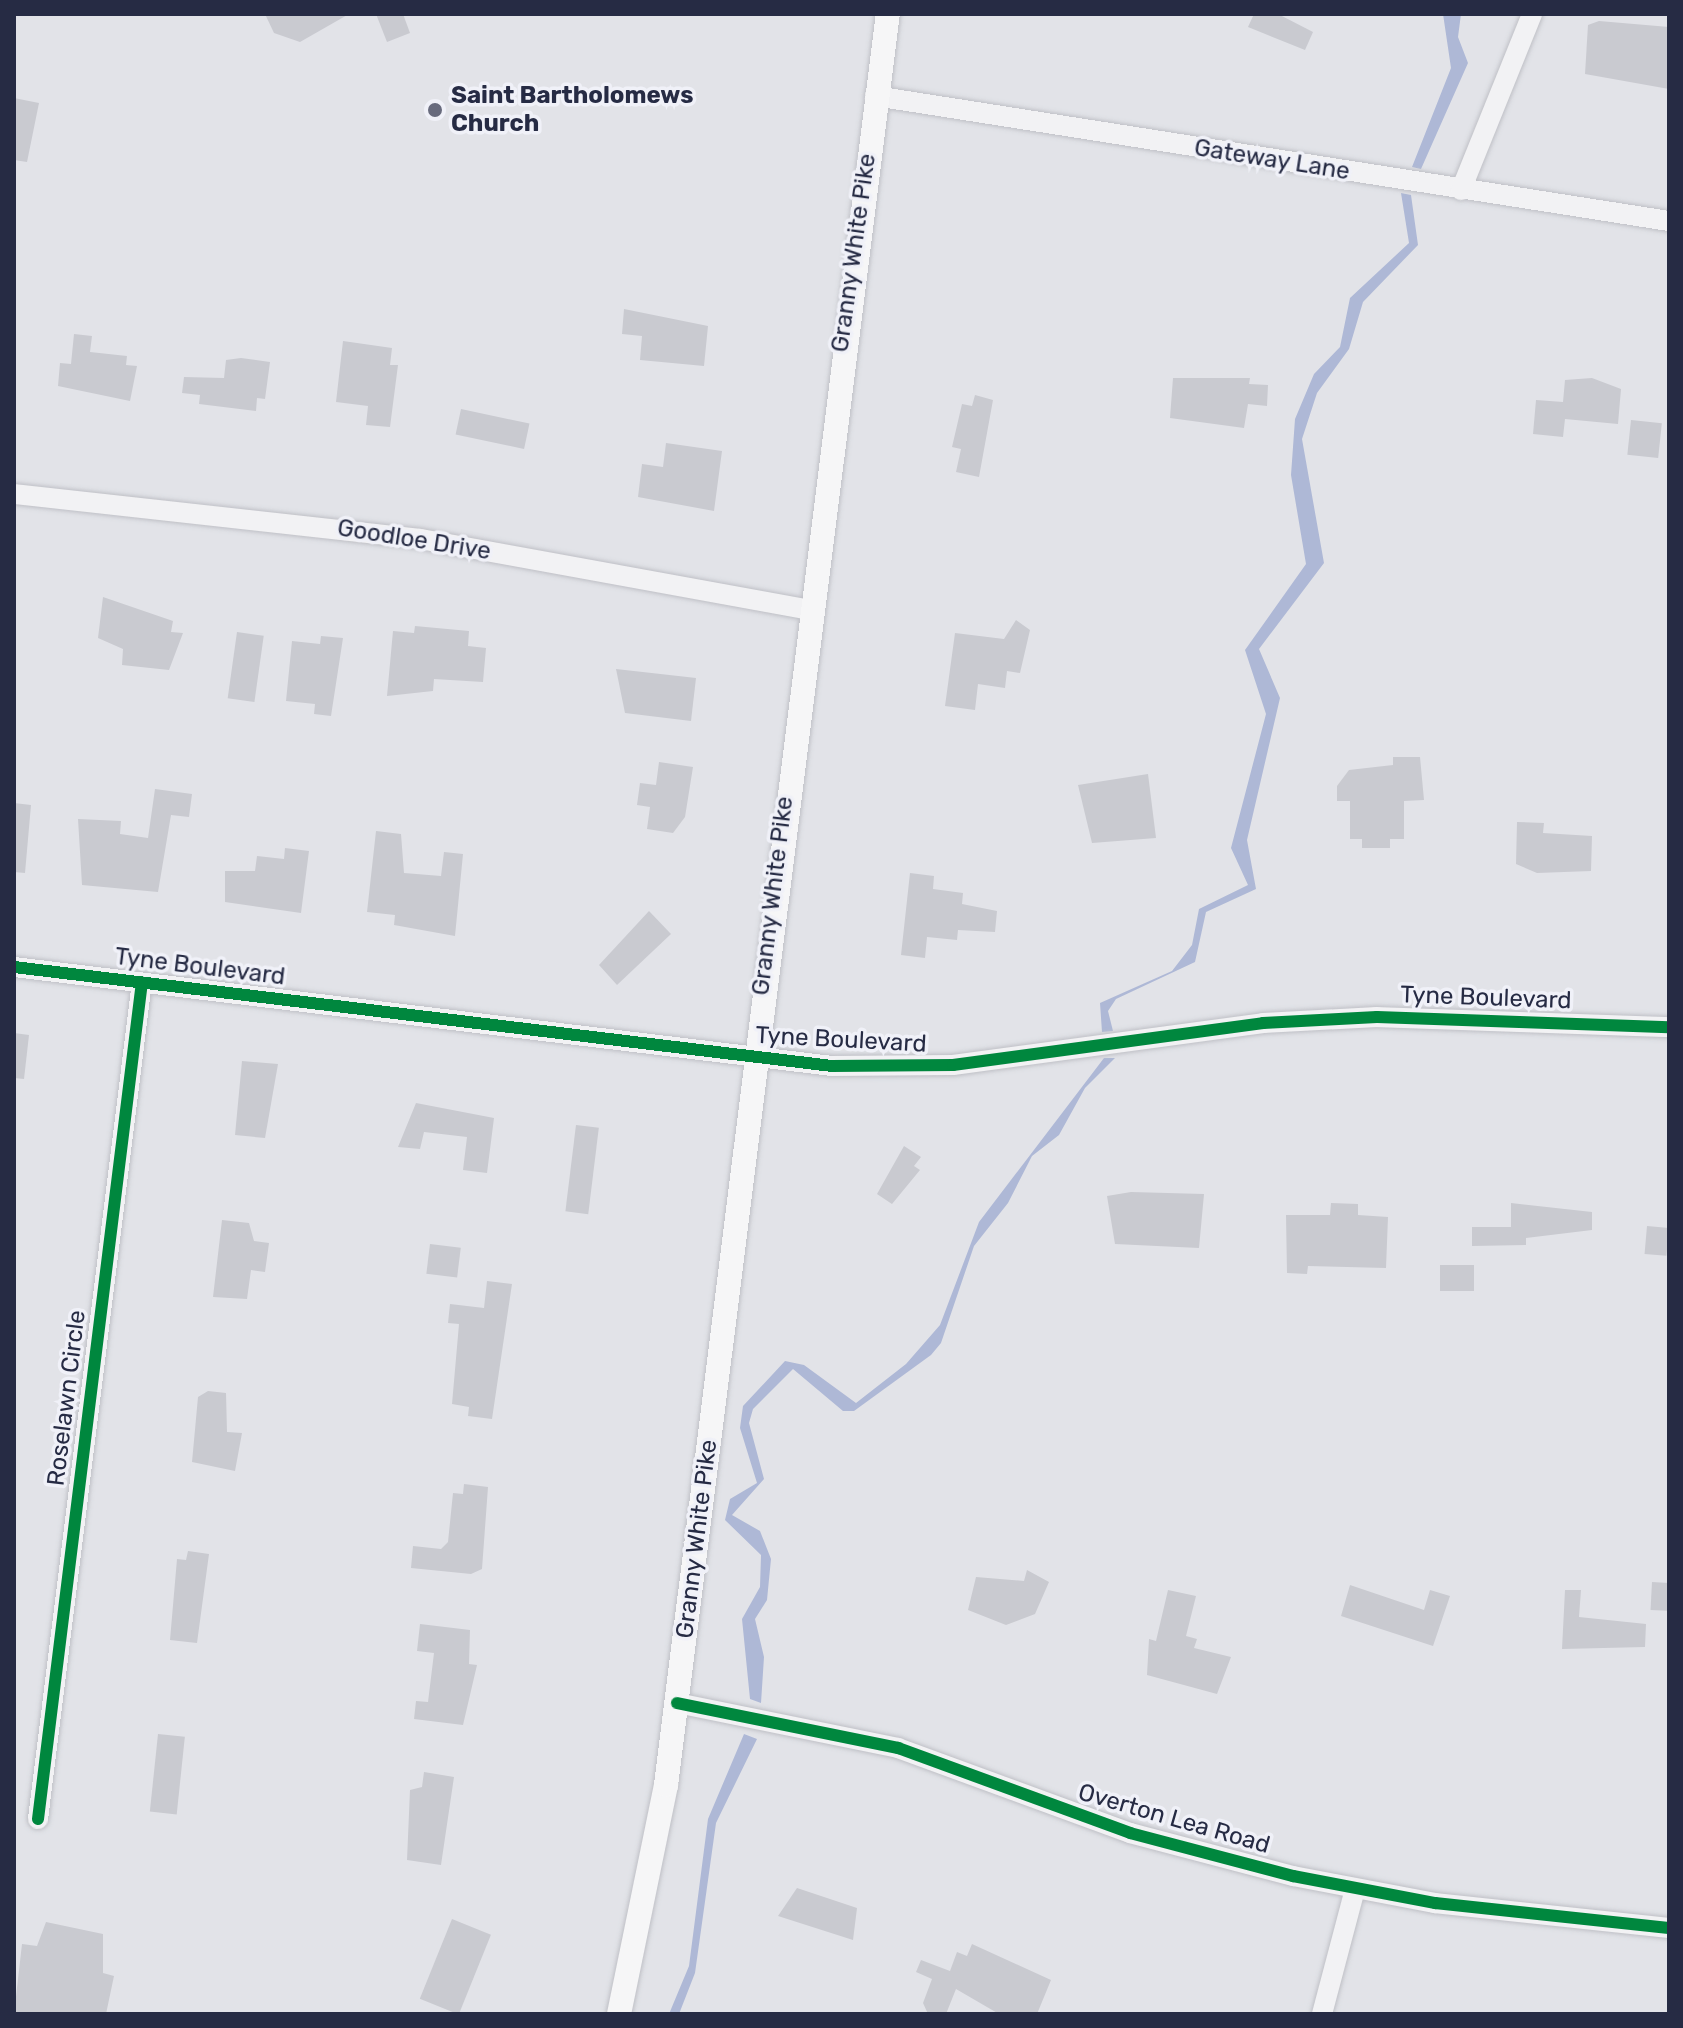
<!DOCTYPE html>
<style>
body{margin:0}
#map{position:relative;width:1683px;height:2028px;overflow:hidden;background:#e2e3e8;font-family:Rubik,sans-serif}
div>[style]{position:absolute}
.water>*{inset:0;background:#aeb8d6}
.building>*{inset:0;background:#c9cad0;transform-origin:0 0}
.roads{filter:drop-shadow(0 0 2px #bfc0c6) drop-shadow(0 0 2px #bfc0c6)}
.minor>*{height:20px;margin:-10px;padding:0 10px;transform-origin:10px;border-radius:10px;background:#f2f2f4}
.major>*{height:24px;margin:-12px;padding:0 12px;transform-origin:12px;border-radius:12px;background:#f6f6f7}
.cycleway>*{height:12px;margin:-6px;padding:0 6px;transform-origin:6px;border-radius:6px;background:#00873e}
.dots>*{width:22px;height:22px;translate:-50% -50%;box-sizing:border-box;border:4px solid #f0f1f8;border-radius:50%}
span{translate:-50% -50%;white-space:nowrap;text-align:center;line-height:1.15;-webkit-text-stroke:7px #f0f1f8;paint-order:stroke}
.poi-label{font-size:24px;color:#262b44;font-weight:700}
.left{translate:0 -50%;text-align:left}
.street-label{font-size:24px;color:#262b44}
.frame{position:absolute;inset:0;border:16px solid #262b44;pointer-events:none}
</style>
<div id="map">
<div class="water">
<div style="clip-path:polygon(1443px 14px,1461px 14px,1458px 37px,1468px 63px,1421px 169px,1412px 167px,1451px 68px)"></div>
<div style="clip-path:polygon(1401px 193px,1411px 195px,1418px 245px,1363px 302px,1349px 349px,1317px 393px,1302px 439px,1324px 563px,1259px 649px,1280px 698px,1247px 840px,1256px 889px,1206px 912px,1195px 962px,1116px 999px,1108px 1011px,1113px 1031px,1102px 1032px,1100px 1003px,1172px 971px,1192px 945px,1199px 909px,1248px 885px,1231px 848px,1266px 714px,1245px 650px,1306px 564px,1291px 475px,1295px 419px,1314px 374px,1340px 347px,1350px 298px,1409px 243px)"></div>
<div style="clip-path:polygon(1104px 1058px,1115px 1058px,1085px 1088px,1059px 1135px,1032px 1156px,1008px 1203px,974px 1246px,941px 1343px,931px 1355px,854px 1411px,843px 1411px,793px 1369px,753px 1409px,749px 1423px,764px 1479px,732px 1515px,760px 1531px,771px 1559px,767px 1600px,755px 1619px,764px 1657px,761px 1703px,750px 1699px,742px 1619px,760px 1587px,761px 1555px,725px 1520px,730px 1499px,757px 1483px,740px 1428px,743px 1406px,785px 1361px,804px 1365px,856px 1403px,906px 1364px,940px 1325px,979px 1222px)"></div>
<div style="clip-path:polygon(744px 1734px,757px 1739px,716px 1823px,695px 1973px,679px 2014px,669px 2014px,689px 1966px,708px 1819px)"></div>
</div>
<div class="building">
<div style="clip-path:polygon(265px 14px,349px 14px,300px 42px,274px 33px)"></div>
<div style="clip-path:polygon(376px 14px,403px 14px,410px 33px,387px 42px)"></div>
<div style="clip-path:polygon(1254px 14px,1278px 14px,1313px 32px,1305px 50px,1248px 27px)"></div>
<div style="clip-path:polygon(1599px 21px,1669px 27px,1669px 89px,1585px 74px,1588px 25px)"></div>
<div style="clip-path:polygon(14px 98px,39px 103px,27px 162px,14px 160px)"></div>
<div style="clip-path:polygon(624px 309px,708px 326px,704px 366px,640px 360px,642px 336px,622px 334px)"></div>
<div style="clip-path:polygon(74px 334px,92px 336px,90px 352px,127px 356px,126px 365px,137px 366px,130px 401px,58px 386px,60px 363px,71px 364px)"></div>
<div style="clip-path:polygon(343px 341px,392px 348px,390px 365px,398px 365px,390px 427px,366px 425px,368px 406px,336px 402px)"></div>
<div style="clip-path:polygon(241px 358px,270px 362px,265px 399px,257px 398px,256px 411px,199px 404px,200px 395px,182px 393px,184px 377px,224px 378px,226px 360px)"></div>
<div style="clip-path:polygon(1173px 378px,1250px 378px,1249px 384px,1268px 385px,1267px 406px,1248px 404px,1244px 428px,1170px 418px)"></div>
<div style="clip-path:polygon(1592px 378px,1621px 389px,1618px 424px,1565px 419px,1563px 437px,1533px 434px,1536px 400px,1563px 402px,1565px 380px)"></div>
<div style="clip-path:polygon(975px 395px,993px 400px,979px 477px,956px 472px,961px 449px,952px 447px,962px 404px,972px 406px)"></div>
<div style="left:461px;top:409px;width:70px;height:26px;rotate:12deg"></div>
<div style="left:1631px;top:420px;width:31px;height:35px;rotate:6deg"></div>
<div style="clip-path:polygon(666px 443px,722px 451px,714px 511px,638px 497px,642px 464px,663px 467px)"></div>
<div style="clip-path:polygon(103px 597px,173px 621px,171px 632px,183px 633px,169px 670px,122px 665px,123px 649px,98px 638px)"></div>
<div style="clip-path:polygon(1016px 620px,1030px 630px,1020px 673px,1007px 671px,1005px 688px,978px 684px,975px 710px,945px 706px,955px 633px,1004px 639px)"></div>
<div style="clip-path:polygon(415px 626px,469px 631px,468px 646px,486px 648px,483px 682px,434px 679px,433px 691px,387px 696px,393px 631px,414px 633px)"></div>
<div style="left:237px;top:632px;width:27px;height:67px;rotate:8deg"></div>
<div style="clip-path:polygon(321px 636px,343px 638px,331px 716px,314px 714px,315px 704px,286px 701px,292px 641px,320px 644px)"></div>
<div style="clip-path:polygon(616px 669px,696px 678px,691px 721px,625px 713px)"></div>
<div style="clip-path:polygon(1393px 757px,1420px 757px,1424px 800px,1404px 801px,1404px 839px,1390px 839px,1390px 848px,1362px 848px,1362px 839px,1350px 839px,1350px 801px,1337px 801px,1337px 786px,1349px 770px,1393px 765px)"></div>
<div style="clip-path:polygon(659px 762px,693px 767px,685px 817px,673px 833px,647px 829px,650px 807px,637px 805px,640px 783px,656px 785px)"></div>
<div style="clip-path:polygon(1148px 774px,1156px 838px,1092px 843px,1078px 785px)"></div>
<div style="clip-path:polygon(155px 789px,192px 794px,189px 817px,171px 815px,158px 892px,82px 885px,78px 819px,121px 821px,120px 834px,148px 838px)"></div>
<div style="clip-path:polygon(14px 803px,31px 805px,25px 873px,14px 872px)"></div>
<div style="clip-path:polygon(1517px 822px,1544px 823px,1543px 833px,1592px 836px,1591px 871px,1537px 873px,1516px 864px)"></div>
<div style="clip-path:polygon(376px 831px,401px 834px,404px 873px,441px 876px,444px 852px,463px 854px,455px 936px,394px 925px,395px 915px,367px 912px)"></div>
<div style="clip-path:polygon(285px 848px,309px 851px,301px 913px,225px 902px,225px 871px,255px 871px,257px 856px,284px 859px)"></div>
<div style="clip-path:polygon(910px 873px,934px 876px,933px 889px,963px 893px,962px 904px,997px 911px,995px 932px,958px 930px,957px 940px,927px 937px,925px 958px,901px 955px)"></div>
<div style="clip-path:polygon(649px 911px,671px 934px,617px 985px,599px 965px)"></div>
<div style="clip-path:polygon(14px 1033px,29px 1035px,24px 1079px,14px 1078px)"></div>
<div style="clip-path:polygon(242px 1061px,278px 1064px,265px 1138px,235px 1135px)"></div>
<div style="clip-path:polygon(416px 1103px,494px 1118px,487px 1173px,463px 1170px,467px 1137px,424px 1132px,420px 1149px,398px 1147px)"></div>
<div style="left:576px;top:1125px;width:23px;height:87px;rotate:7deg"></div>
<div style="clip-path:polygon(904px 1146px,921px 1157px,914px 1166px,920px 1170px,892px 1204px,877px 1194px)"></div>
<div style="clip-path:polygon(1131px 1192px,1204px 1194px,1199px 1248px,1115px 1244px,1107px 1196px)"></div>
<div style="clip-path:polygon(1331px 1203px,1358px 1204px,1358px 1215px,1388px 1217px,1386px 1268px,1308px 1266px,1307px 1274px,1287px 1273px,1286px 1215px,1330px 1215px)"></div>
<div style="clip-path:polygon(1511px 1203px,1592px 1212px,1592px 1230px,1526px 1238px,1526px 1245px,1472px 1246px,1472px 1227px,1511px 1227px)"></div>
<div style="clip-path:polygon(222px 1220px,249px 1223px,254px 1241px,269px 1243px,265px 1272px,251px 1270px,247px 1299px,213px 1297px)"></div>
<div style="left:1647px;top:1226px;width:22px;height:28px;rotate:5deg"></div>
<div style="left:430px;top:1244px;width:31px;height:30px;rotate:7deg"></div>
<div style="left:1440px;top:1265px;width:34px;height:26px"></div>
<div style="clip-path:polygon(487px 1281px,512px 1284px,492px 1419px,468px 1416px,469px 1407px,452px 1404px,459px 1324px,448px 1323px,450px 1304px,484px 1308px)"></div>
<div style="clip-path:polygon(208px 1391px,226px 1393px,227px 1432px,242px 1433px,235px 1471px,192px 1462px,198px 1397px)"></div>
<div style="clip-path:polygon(464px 1484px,488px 1487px,482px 1569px,471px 1574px,411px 1568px,413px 1546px,441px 1549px,448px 1542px,453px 1493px,463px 1494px)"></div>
<div style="clip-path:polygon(188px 1551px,209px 1554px,197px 1643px,170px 1640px,177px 1559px,186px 1560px)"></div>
<div style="clip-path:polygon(1027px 1570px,1049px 1582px,1035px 1614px,1006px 1625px,968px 1610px,976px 1577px,1024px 1581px)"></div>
<div style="left:1652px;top:1582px;width:17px;height:28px;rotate:3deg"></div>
<div style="clip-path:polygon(1350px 1585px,1424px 1610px,1430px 1590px,1450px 1596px,1433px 1646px,1341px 1616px)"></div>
<div style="clip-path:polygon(1168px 1590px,1196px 1596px,1186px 1636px,1197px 1639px,1194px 1648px,1231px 1657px,1217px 1694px,1147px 1675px,1149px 1639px,1156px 1641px)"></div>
<div style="clip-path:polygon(1565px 1590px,1581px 1590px,1579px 1617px,1646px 1624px,1645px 1647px,1562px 1649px)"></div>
<div style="clip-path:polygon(420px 1624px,470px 1630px,469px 1664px,477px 1665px,463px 1725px,414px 1719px,416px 1701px,428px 1702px,434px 1653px,417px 1651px)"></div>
<div style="left:158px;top:1734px;width:27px;height:78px;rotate:6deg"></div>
<div style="clip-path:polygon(424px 1772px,454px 1777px,441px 1865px,407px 1860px,410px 1790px,422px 1787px)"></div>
<div style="clip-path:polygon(797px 1888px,857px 1908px,853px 1940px,778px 1916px)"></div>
<div style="left:452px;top:1919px;width:42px;height:86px;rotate:22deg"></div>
<div style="clip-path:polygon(46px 1922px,103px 1934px,103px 1973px,114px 1976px,106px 2014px,14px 2014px,22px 1944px,37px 1946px)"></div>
<div style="clip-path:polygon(972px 1944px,1051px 1980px,1037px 2014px,999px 2014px,956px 1989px,946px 2014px,928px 2014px,923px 2003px,932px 1979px,916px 1972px,921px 1960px,950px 1971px,957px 1952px,967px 1956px)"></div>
</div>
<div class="roads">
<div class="minor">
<div style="left:875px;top:96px;width:804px;rotate:8.95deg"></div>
<div style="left:1461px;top:190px;width:190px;rotate:-68deg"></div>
<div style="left:14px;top:494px;width:408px;rotate:6.3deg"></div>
<div style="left:420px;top:539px;width:396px;rotate:10.3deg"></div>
<div style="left:14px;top:967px;width:824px;rotate:6.9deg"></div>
<div style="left:832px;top:1066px;width:121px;rotate:-0.5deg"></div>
<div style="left:953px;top:1065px;width:313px;rotate:-7.7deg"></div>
<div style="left:1263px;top:1023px;width:114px;rotate:-3deg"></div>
<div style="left:1377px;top:1017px;width:292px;rotate:2deg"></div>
<div style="left:677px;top:1703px;width:226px;rotate:11.5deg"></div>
<div style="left:898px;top:1748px;width:247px;rotate:20.1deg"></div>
<div style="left:1130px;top:1833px;width:169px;rotate:14.8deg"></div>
<div style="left:1293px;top:1876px;width:145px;rotate:10.8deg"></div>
<div style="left:1435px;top:1903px;width:235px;rotate:6.1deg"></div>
<div style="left:38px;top:1819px;width:843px;rotate:-82.92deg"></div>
<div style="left:1322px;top:2014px;width:129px;rotate:-75.2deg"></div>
</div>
<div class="major">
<div style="left:619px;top:2014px;width:234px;rotate:-78.4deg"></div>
<div style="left:666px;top:1785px;width:1785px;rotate:-82.86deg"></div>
</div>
</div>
<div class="cycleway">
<div style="left:14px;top:967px;width:824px;rotate:6.9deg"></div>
<div style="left:832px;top:1066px;width:121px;rotate:-0.5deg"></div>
<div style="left:953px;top:1065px;width:313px;rotate:-7.7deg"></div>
<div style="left:1263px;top:1023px;width:114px;rotate:-3deg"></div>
<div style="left:1377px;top:1017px;width:292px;rotate:2deg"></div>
<div style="left:677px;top:1703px;width:226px;rotate:11.5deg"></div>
<div style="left:898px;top:1748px;width:247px;rotate:20.1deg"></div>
<div style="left:1130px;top:1833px;width:169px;rotate:14.8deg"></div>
<div style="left:1293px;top:1876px;width:145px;rotate:10.8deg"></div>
<div style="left:1435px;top:1903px;width:235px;rotate:6.1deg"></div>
<div style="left:38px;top:1819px;width:843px;rotate:-82.92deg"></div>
</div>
<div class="dots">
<div style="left:435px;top:110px;background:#686b7d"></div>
</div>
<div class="poi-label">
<span class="left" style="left:451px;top:110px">Saint Bartholomews<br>Church</span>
</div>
<div class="street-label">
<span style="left:1272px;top:160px;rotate:9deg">Gateway Lane</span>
<span style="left:854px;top:253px;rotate:-82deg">Granny White Pike</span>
<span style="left:414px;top:540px;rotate:9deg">Goodloe Drive</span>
<span style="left:773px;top:896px;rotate:-83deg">Granny White Pike</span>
<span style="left:200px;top:967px;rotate:7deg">Tyne Boulevard</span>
<span style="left:1486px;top:998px;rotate:2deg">Tyne Boulevard</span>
<span style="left:841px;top:1040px;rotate:3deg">Tyne Boulevard</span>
<span style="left:67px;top:1398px;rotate:-83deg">Roselawn Circle</span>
<span style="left:697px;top:1539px;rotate:-83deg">Granny White Pike</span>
<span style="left:1174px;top:1819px;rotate:16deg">Overton Lea Road</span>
</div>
<div class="frame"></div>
</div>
